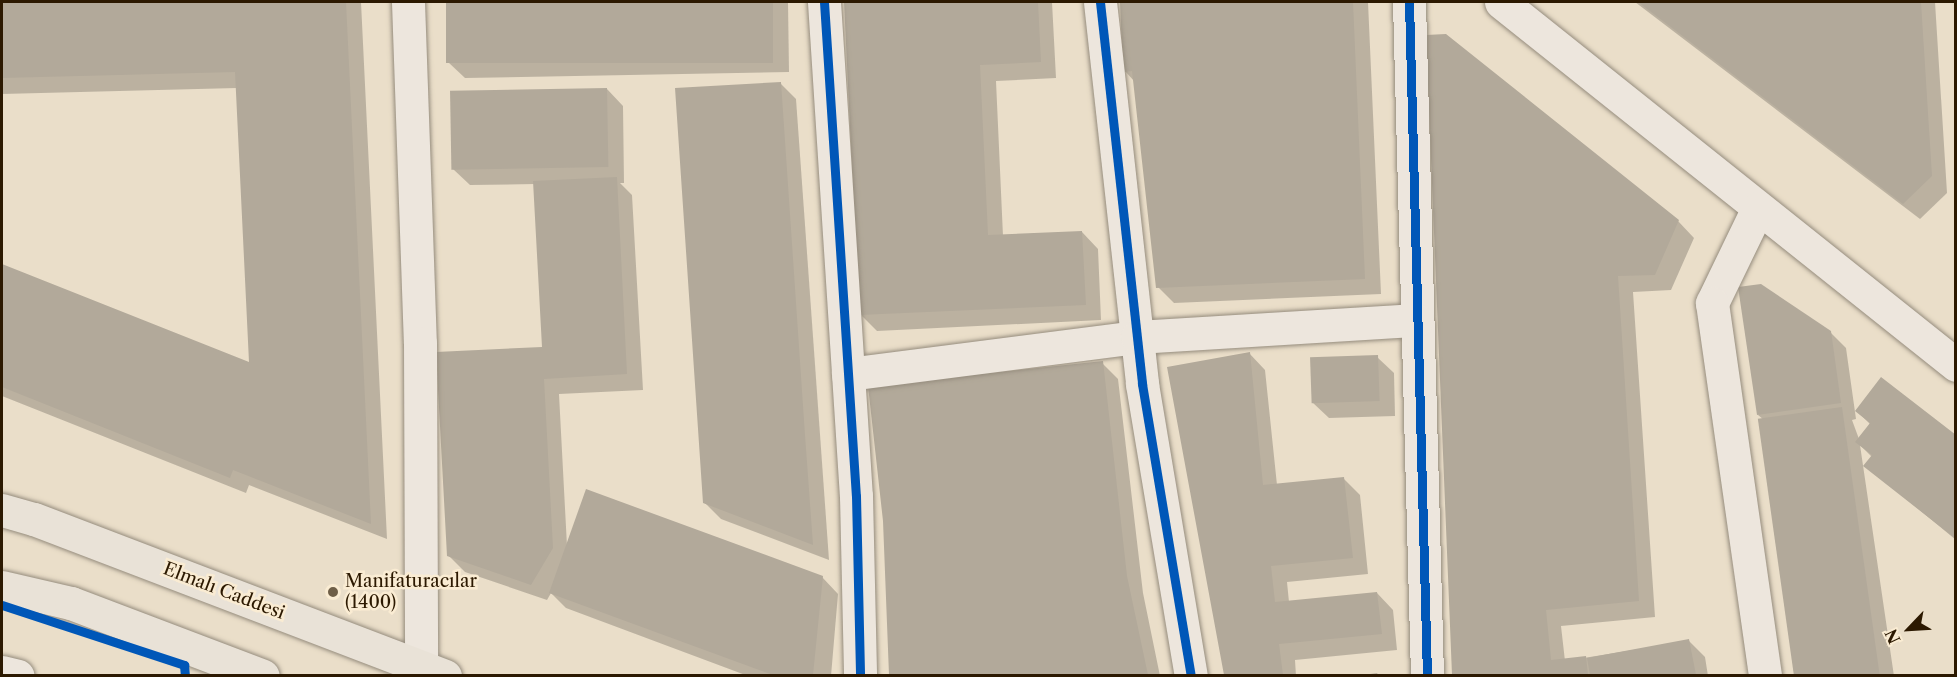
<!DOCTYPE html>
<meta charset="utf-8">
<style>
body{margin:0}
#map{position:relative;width:1957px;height:677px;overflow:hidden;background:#eadec9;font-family:"Libre Caslon Text",serif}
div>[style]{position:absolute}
.shadow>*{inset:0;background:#0003}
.building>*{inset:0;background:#b2a99a;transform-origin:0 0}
.roads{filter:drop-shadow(0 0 2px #958c7d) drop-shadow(0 0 2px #958c7d)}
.minor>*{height:33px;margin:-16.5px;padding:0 16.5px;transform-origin:16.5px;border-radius:16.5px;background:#ede6dd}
.major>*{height:33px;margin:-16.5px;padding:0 16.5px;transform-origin:16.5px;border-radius:16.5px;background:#e9e2d7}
.cycleway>*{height:9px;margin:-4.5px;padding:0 4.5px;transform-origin:4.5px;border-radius:4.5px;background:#0057b8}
.dots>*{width:16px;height:16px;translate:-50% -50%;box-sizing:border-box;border:3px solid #faecd3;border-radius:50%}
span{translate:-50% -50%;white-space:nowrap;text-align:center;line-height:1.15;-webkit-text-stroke:5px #faecd3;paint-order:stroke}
.poi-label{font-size:18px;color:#2c1901}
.left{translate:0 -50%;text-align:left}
.street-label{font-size:18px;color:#2c1901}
.frame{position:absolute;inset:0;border:3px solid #2c1901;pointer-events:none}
.north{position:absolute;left:1879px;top:599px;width:60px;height:60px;-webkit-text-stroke:4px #faecd3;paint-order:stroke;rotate:245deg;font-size:16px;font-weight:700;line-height:24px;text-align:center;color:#2c1901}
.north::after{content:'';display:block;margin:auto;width:21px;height:27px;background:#2c1901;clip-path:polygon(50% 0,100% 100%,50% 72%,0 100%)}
</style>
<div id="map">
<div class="shadow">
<div style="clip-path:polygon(2px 2px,361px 2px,387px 539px,249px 485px,246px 493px,2px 396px,2px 266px,251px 365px,237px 88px,2px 94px)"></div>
<div style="clip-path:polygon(447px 2px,788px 2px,789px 72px,465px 78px,448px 62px)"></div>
<div style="clip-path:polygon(845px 2px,1052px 2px,1056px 78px,996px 81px,1003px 236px,1082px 232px,1098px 249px,1101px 320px,877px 331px,861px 315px)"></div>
<div style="clip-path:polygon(1122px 2px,1368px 2px,1381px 294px,1174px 303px,1158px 287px,1134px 81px,1125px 71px)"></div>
<div style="clip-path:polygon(1635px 2px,1935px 2px,1947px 193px,1920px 219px)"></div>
<div style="clip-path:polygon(780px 83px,796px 99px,829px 560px,721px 519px,705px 503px)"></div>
<div style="clip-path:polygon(607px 89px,623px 106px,624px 183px,620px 183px,632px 195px,643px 390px,559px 394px,567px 546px,822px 577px,838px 594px,831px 676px,748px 676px,566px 608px,551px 593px,547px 600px,465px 572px,449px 556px,543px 348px,535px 184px,470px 185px,453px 169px)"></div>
<div style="clip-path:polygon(1678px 221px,1694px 238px,1671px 290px,1633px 292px,1655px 617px,1561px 626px,1565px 661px,1689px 641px,1705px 657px,1708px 676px,1454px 676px,1442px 337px)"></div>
<div style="clip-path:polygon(1830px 332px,1846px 348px,1856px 419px,1852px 420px,1859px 439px,1871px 425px,1857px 411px,1956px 437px,1956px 540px,1865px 465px,1872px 457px,1860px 445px,1894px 676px,1797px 676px,1759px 421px,1764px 420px,1758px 415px)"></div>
<div style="clip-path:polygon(1249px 353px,1265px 370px,1277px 485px,1344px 479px,1360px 495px,1368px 574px,1287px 582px,1289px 602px,1377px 593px,1393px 610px,1397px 650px,1295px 660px,1296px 676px,1225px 676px,1169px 368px)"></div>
<div style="clip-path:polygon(1377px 357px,1394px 373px,1395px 416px,1329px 418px,1312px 402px)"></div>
<div style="clip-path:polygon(1102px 363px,1118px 379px,1143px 593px,1160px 676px,892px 676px,885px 521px)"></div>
<div style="clip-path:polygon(1377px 673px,1379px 676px,1357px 676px)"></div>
</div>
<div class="building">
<div style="clip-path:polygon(2px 2px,346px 2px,371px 524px,233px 470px,230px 478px,2px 387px,2px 264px,249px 362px,235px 72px,2px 78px)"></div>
<div style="left:446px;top:2px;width:327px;height:61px"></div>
<div style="clip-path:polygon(844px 2px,1038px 2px,1041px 62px,980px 65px,988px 235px,1082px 231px,1086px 305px,859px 315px)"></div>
<div style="clip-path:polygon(1120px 2px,1353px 2px,1365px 279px,1156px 288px,1132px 71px,1123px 72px)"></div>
<div style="clip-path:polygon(1638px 2px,1921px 2px,1932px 176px,1903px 204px)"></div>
<div style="clip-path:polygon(1446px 34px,1679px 220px,1655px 275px,1618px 276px,1639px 601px,1546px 610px,1551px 660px,1586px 656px,1588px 675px,1452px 675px,1426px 35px)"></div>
<div style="clip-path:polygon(781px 82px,805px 435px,813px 545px,703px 503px,675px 88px)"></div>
<div style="left:607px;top:88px;width:79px;height:157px;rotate:89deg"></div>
<div style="clip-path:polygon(617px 177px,627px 374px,544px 379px,553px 548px,531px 585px,447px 556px,436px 352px,542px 347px,533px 181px)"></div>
<div style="clip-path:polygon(1761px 284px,1831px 331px,1841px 403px,1757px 415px,1738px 287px)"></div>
<div style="clip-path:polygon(1250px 352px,1263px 485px,1344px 477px,1353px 558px,1271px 566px,1275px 602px,1377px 592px,1382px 634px,1279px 644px,1283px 675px,1224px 675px,1167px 367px)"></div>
<div style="left:1378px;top:355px;width:46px;height:68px;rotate:88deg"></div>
<div style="clip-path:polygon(1103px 361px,1127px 576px,1148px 675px,889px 675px,883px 521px,868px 386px)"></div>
<div style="clip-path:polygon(1881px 377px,1956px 435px,1956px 539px,1863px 466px,1872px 455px,1855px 442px,1870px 423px,1855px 411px)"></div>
<div style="left:1842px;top:407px;width:271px;height:85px;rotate:82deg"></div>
<div style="clip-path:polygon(586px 489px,823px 576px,813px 675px,773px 675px,549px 593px)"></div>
<div style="clip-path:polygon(1689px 639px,1696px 675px,1590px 675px,1587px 658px)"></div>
</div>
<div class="roads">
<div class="minor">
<div style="left:408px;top:2px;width:341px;rotate:88deg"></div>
<div style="left:420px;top:343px;width:324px;rotate:89.8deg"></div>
<div style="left:824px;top:2px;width:495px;rotate:86.3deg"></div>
<div style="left:856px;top:496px;width:180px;rotate:88.7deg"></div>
<div style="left:1100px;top:2px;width:384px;rotate:83.7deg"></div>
<div style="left:1142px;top:384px;width:296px;rotate:80.5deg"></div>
<div style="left:1409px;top:2px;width:674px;rotate:88.47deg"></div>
<div style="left:1501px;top:2px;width:582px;rotate:38.58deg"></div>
<div style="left:1758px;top:208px;width:106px;rotate:115.8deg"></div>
<div style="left:1712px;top:303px;width:377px;rotate:81.9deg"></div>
<div style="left:848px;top:374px;width:291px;rotate:-7.3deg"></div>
<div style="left:1137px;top:337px;width:280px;rotate:-3.5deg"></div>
<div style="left:2px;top:672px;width:16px;rotate:14deg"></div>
</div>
<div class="major">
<div style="left:2px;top:510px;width:33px;rotate:16deg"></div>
<div style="left:34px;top:519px;width:440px;rotate:20.9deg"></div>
<div style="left:2px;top:587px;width:71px;rotate:13.1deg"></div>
<div style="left:71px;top:603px;width:205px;rotate:20.8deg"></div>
</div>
</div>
<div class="cycleway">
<div style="left:824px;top:2px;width:495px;rotate:86.3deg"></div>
<div style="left:856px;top:496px;width:180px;rotate:88.7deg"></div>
<div style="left:1100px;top:2px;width:384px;rotate:83.7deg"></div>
<div style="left:1142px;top:384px;width:296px;rotate:80.5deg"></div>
<div style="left:1409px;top:2px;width:674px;rotate:88.47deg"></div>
<div style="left:2px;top:605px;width:192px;rotate:18.2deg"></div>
<div style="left:184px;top:665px;width:11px;rotate:85deg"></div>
</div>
<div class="dots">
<div style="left:333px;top:592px;background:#6e5e47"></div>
</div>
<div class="poi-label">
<span class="left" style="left:345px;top:592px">Manifaturacılar<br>(1400)</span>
</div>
<div class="street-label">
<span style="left:224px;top:591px;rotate:21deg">Elmalı Caddesi</span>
</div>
<div class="frame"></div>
<div class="north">N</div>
</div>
